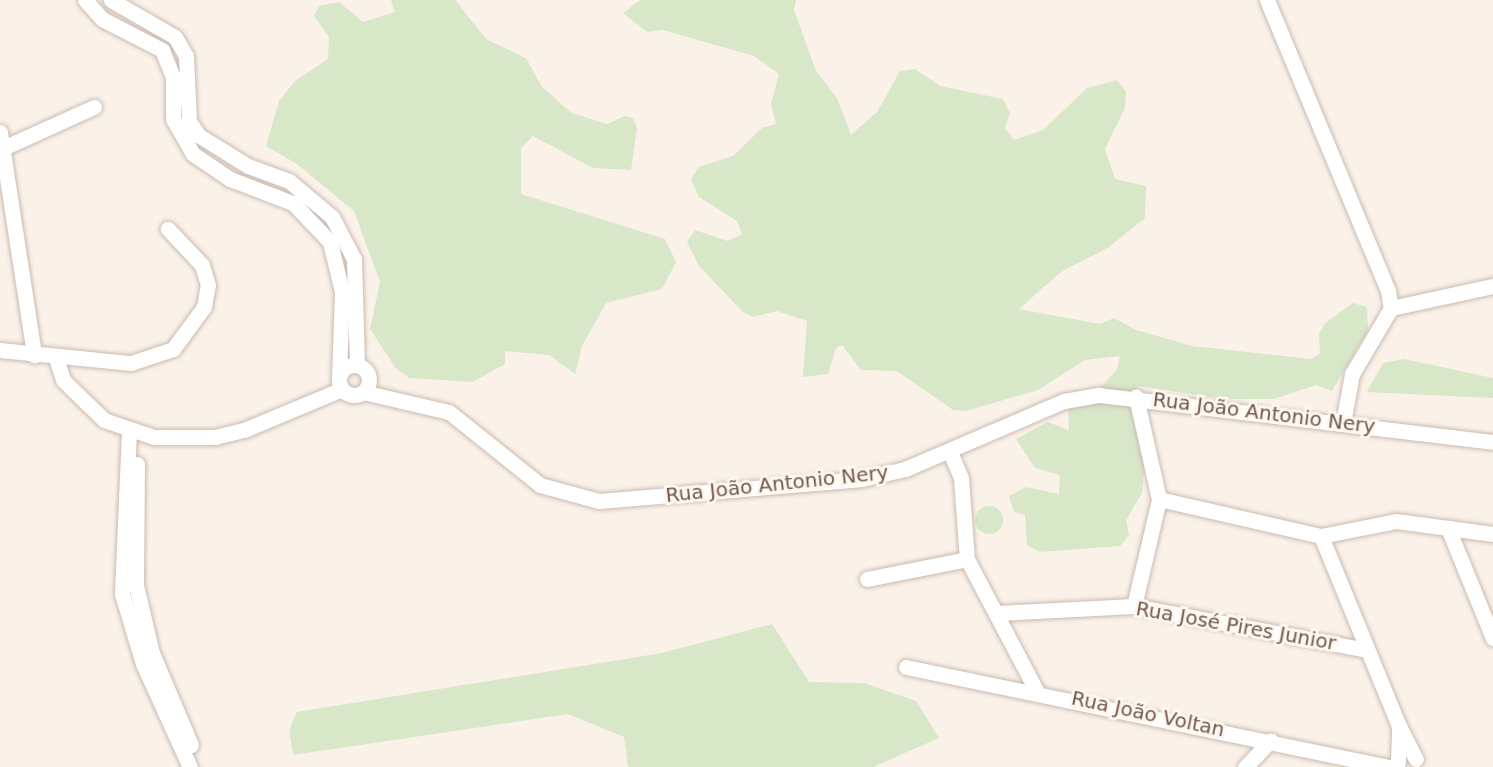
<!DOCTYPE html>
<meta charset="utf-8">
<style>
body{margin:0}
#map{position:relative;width:1493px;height:767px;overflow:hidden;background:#faf2e9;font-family:"DejaVu Sans",sans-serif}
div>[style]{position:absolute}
.green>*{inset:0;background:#d7e7c8}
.round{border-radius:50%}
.roads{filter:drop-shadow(0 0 2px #cbbab0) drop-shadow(0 0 2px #cbbab0)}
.minor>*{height:15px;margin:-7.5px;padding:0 7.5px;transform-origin:7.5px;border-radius:7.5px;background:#fff}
.minor>.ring{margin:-7.5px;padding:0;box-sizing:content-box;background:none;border:15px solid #fff;border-radius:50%}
span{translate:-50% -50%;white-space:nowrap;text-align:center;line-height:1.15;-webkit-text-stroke:6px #fdf7ef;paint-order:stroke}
.street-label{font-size:20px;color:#72594f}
</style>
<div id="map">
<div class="green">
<div style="clip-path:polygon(391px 0,455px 0,486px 39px,526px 58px,542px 87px,572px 113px,607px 124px,625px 116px,633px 118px,637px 128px,631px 170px,593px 168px,533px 136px,521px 148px,521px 194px,665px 239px,676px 262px,662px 289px,606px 303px,582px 346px,575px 374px,549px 355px,505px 351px,505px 364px,473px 382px,409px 378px,395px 367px,370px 329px,380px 282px,354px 211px,297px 164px,266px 146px,279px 101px,295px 81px,328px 59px,329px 37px,314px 16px,319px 6px,339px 2px,363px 22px,395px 12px)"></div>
<div style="clip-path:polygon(640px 0,796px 0,794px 10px,816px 71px,837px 98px,851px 135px,877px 112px,900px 71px,915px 69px,940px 86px,1003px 99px,1010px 113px,1005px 128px,1014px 140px,1043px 130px,1087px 88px,1117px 80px,1126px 92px,1125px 108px,1105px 149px,1115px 179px,1146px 186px,1145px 218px,1109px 247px,1061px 272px,1019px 309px,1100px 324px,1114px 318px,1136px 330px,1192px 346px,1311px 359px,1320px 354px,1319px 334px,1325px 323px,1353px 303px,1367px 307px,1368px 330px,1332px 391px,1316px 385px,1274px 399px,1225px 399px,1137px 386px,1145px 460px,1142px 493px,1126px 520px,1129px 535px,1120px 546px,1040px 552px,1027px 545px,1025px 515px,1014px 512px,1009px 496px,1026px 487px,1059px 494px,1060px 475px,1035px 468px,1016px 439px,1048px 422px,1069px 430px,1068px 409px,1090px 399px,1117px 369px,1120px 356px,1085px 360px,1038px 390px,966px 411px,953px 410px,897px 371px,861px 370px,842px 345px,836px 348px,828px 374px,803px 377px,807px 321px,777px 311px,753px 317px,743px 312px,699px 266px,687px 242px,695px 230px,728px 241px,742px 234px,737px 221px,699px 197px,691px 179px,699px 167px,733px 156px,762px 128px,776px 124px,771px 104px,779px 74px,754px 56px,663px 30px,647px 32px,623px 13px)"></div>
<div style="clip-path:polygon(1404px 359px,1493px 378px,1493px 398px,1367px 392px,1383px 363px)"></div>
<div class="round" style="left:975px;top:506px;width:28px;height:28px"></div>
<div style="clip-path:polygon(772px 624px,809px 682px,864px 683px,916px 701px,939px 738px,873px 767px,628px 767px,624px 737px,568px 714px,293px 755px,289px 730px,297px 712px,662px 653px)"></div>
</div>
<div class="roads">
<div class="minor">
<div style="left:85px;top:0;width:25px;rotate:48deg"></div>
<div style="left:102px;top:19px;width:68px;rotate:27.3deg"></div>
<div style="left:162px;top:50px;width:29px;rotate:68deg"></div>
<div style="left:173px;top:77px;width:42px;rotate:90deg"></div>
<div style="left:173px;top:119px;width:40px;rotate:60.3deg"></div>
<div style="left:193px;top:154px;width:45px;rotate:34deg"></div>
<div style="left:230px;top:179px;width:67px;rotate:20.9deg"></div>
<div style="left:293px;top:203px;width:54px;rotate:46.5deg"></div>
<div style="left:330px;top:242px;width:51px;rotate:76.5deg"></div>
<div style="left:342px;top:292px;width:84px;rotate:92deg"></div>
<div style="left:111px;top:0;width:74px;rotate:30deg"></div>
<div style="left:175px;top:37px;width:22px;rotate:60deg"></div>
<div style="left:186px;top:56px;width:65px;rotate:87.4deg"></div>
<div style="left:189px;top:121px;width:17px;rotate:57deg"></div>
<div style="left:198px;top:135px;width:59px;rotate:31.8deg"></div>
<div style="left:248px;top:166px;width:44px;rotate:20.1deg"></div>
<div style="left:289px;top:181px;width:56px;rotate:39.9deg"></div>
<div style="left:332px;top:217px;width:47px;rotate:62.4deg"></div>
<div style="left:354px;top:259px;width:106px;rotate:88.4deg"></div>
<div style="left:1267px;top:0;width:314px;rotate:67.4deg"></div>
<div style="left:1388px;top:290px;width:18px;rotate:81deg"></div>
<div style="left:1391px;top:308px;width:77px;rotate:120.6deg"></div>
<div style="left:1352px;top:374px;width:50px;rotate:100.4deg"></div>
<div style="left:0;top:132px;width:226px;rotate:81.3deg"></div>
<div style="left:3px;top:148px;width:100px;rotate:-24.3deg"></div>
<div style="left:1391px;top:308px;width:104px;rotate:-12.2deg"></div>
<div style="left:0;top:350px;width:132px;rotate:5.7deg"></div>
<div style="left:131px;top:363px;width:44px;rotate:-18.4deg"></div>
<div style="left:173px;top:349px;width:52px;rotate:-53.6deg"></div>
<div style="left:204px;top:307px;width:22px;rotate:-80deg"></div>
<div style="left:208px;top:285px;width:21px;rotate:-107deg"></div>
<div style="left:202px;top:265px;width:50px;rotate:-133.4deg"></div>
<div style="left:56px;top:358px;width:23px;rotate:72deg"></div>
<div style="left:63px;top:380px;width:57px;rotate:44.3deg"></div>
<div style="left:104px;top:420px;width:53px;rotate:18.8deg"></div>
<div style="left:154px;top:437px;width:61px"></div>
<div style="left:215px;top:437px;width:30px;rotate:-14deg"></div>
<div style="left:244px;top:430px;width:106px;rotate:-22.7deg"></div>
<div class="ring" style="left:339px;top:365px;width:15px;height:15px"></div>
<div style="left:363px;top:392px;width:88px;rotate:13.1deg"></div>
<div style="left:449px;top:412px;width:117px;rotate:38.7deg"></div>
<div style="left:540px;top:485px;width:61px;rotate:15.2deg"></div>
<div style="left:599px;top:501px;width:264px;rotate:-4.8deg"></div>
<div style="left:862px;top:479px;width:44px;rotate:-13.1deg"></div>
<div style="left:905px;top:469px;width:173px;rotate:-23.2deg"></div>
<div style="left:1064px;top:401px;width:36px;rotate:-10deg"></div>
<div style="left:1099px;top:395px;width:397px;rotate:6.8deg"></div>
<div style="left:129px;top:431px;width:163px;rotate:92.5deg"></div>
<div style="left:122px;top:594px;width:73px;rotate:73.3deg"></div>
<div style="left:143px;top:664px;width:113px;rotate:65.5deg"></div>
<div style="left:950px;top:452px;width:28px;rotate:67deg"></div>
<div style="left:961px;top:478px;width:81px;rotate:85.8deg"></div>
<div style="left:967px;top:559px;width:148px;rotate:62.2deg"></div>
<div style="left:137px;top:464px;width:121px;rotate:90.5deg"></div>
<div style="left:136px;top:585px;width:70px;rotate:76.8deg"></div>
<div style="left:152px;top:653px;width:100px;rotate:67deg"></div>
<div style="left:1159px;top:499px;width:166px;rotate:12.9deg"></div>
<div style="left:1321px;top:536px;width:76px;rotate:-11.3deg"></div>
<div style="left:1396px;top:521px;width:98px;rotate:7.6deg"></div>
<div style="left:1448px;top:528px;width:119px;rotate:67.8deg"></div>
<div style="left:1321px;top:536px;width:205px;rotate:67.7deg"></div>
<div style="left:867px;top:579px;width:102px;rotate:-11.3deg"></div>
<div style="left:1134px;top:606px;width:110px;rotate:-76.8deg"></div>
<div style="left:1159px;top:499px;width:105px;rotate:-102.7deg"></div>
<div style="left:997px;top:613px;width:137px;rotate:-2.9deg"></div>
<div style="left:1134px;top:606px;width:237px;rotate:10.7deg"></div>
<div style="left:906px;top:667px;width:492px;rotate:11.7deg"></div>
<div style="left:1398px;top:762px;width:36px;rotate:-88deg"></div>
<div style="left:1399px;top:726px;width:37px;rotate:63deg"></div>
<div style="left:1245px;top:767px;width:37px;rotate:-46deg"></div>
</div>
</div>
<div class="street-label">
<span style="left:1264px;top:413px;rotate:7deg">Rua João Antonio Nery</span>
<span style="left:777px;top:484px;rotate:-6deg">Rua João Antonio Nery</span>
<span style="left:1236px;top:626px;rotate:10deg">Rua José Pires Junior</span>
<span style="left:1148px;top:714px;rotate:12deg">Rua João Voltan</span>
</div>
</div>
